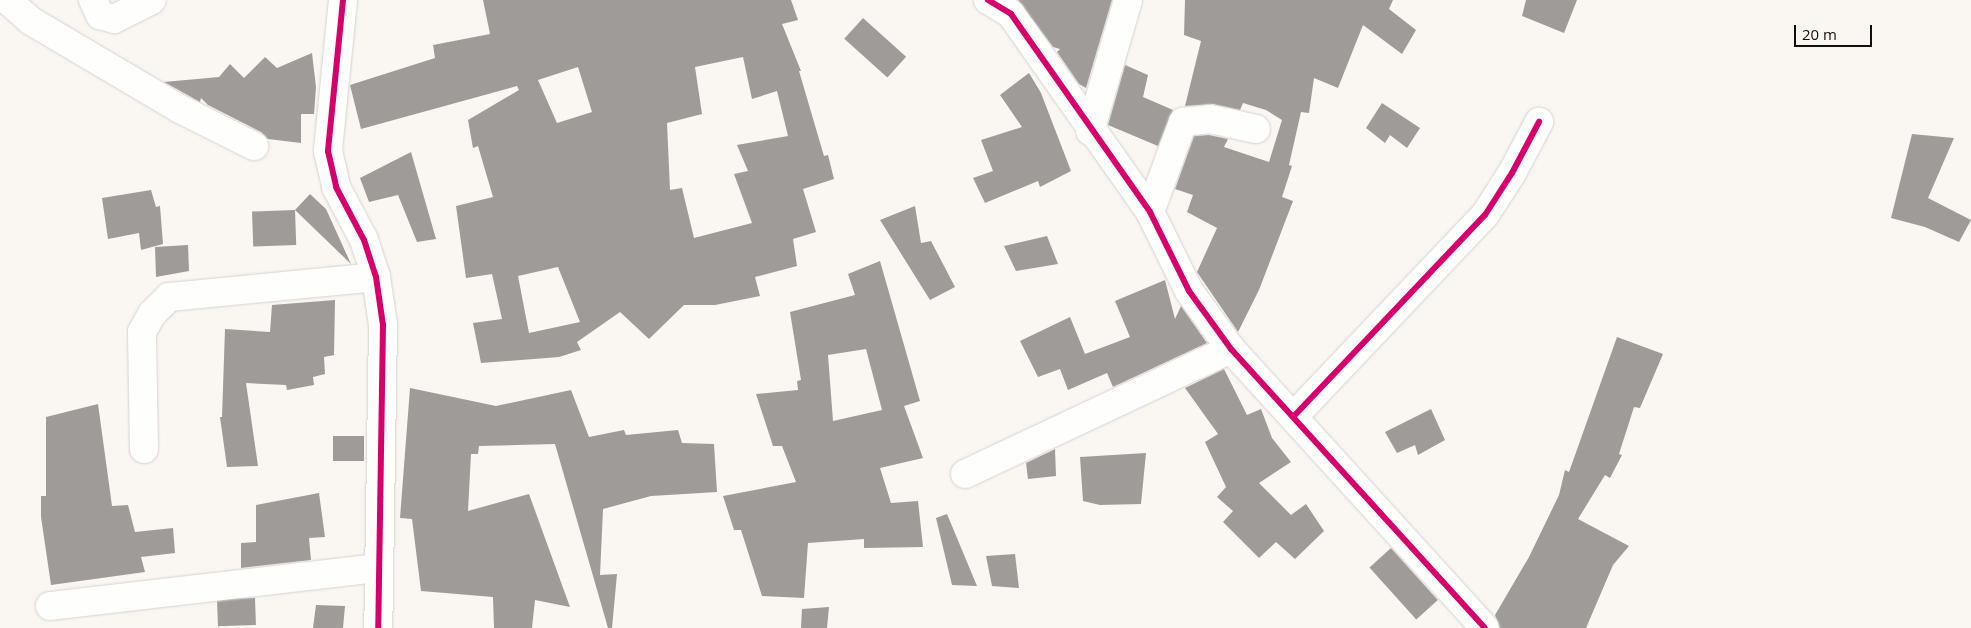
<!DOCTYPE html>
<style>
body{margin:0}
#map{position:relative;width:1971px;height:628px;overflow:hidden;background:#faf6f2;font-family:"Open Sans",sans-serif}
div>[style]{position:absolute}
.building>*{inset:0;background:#9f9b98;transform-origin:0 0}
.roads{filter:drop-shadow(0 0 1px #d6d3d0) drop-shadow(0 0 1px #d6d3d0)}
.minor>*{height:28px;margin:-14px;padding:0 14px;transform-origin:14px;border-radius:14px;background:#fefefd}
.cycleway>*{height:6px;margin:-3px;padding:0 3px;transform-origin:3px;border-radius:3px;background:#d6006c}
span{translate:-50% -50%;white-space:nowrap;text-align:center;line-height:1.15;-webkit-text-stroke:5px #fef5ee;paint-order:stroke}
.scale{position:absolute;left:1794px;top:25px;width:78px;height:22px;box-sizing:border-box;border:2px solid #120f0d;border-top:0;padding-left:6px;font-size:15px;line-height:18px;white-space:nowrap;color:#120f0d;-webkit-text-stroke:4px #fef5ee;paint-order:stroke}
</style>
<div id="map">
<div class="building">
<div style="clip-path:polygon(evenodd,483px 0,791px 0,798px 20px,782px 24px,801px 71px,799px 71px,824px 156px,828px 155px,834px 179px,803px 189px,816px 232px,793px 239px,797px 266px,755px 277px,760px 296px,715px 305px,684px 305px,649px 339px,620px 312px,577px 342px,581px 350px,559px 357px,481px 363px,473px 323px,502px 319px,492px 274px,466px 278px,456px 206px,493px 197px,478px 146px,473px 148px,468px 120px,519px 90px,517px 86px,361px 129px,350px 85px,435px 58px,433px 45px,490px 34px,483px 0,743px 57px,752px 99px,777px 91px,788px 136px,737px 145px,748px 171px,734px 174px,752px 223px,694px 238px,682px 188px,670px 190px,667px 123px,702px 114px,695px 67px,743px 57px,483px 0,578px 67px,592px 112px,557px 123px,538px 80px,578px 67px,483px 0,558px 267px,580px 322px,529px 333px,518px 276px,558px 267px)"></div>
<div style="clip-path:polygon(1018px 0,1112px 0,1086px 88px,1079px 84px,1057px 52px,1060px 49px,1053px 47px)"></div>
<div style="clip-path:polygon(1185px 0,1393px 0,1389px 9px,1416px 30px,1402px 54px,1363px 25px,1338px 88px,1314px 78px,1309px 113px,1301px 112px,1289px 165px,1292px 166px,1282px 197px,1293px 201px,1259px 290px,1238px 332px,1197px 272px,1217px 228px,1187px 212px,1193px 195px,1175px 189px,1194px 136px,1209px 135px,1228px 139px,1224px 147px,1269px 162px,1282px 120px,1266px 110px,1243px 103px,1240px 110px,1213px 104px,1185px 106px,1201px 41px,1184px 35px)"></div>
<div style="clip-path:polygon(1526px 0,1577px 0,1564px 33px,1522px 16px)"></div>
<div style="left:863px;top:18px;width:58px;height:28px;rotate:42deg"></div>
<div style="clip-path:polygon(312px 53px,316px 87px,314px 114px,301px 114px,301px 143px,268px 139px,261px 132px,208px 105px,201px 98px,200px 102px,164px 82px,219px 77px,230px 64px,244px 78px,265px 57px,277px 68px)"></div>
<div style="clip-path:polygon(1125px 65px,1148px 75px,1143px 97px,1173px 110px,1158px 146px,1108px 125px)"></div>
<div style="clip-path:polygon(1029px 73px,1041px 93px,1071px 171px,1040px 187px,1038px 181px,985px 203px,973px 178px,993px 171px,981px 140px,1022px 127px,1000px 95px)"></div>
<div style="clip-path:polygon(1382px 103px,1420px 128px,1407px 148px,1390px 135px,1385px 143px,1366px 128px)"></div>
<div style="clip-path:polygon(1912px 134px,1954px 138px,1928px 198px,1971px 220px,1959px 242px,1925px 227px,1891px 218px)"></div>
<div style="clip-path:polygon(411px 152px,436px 239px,417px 242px,398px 195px,369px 202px,360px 178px)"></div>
<div style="clip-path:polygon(151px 190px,156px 207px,160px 206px,163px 244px,141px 250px,139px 233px,108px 239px,102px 198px)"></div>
<div style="clip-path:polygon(310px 194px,326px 209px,351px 264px,295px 210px)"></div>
<div style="clip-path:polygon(915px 206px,921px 243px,931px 241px,955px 287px,930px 300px,880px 220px)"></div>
<div style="left:295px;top:210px;width:35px;height:43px;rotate:88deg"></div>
<div style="clip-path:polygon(1047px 236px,1058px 264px,1016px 271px,1004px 246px)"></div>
<div style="clip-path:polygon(188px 245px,189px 271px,156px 277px,155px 247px)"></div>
<div style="clip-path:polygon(evenodd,880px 261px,920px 401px,904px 406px,923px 458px,880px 468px,891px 503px,918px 501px,923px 547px,864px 548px,864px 539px,808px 543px,804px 598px,762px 596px,741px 530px,734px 530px,723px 496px,796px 482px,782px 446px,773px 446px,756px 394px,798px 390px,797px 381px,801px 380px,790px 312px,855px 295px,848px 274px,880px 261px,866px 349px,882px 410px,833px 421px,828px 355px,866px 349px)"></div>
<div style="clip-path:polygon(1165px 280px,1175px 319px,1181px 306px,1207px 343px,1113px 387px,1107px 373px,1068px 390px,1060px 369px,1038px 377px,1020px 341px,1070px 317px,1085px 354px,1130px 337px,1115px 301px)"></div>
<div style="clip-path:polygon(335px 300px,334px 355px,324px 357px,325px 374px,313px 377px,314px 385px,287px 390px,286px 385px,246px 383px,258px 466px,227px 467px,220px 417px,222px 417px,225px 329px,270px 332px,272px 305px)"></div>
<div style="clip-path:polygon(1617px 337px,1663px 354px,1640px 408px,1634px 407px,1619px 454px,1622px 455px,1610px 478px,1605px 475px,1578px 519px,1629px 546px,1613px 565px,1586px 628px,1500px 628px,1495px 615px,1529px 557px,1559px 495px,1565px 470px,1569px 472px)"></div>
<div style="clip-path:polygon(1224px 369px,1247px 415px,1261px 409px,1272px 438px,1291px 462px,1259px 483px,1291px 515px,1306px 504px,1324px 531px,1295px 559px,1276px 542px,1259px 558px,1223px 522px,1233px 511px,1217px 497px,1226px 487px,1205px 442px,1218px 434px,1185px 388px)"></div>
<div style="clip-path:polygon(410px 388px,496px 406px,571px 390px,589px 437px,624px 430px,626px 435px,678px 430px,682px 443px,714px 444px,717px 492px,651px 496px,603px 509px,600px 575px,617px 574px,612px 628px,608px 628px,555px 444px,479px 446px,478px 454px,471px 454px,468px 511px,529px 494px,570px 607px,535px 600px,532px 628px,494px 628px,493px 597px,421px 591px,412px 519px,400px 518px)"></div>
<div style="clip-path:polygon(98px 404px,112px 506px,128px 505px,135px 532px,173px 528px,175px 553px,141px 557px,145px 572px,51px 585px,41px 517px,41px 496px,46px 496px,46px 417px)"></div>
<div style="clip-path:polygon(1431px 409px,1445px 440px,1418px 455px,1415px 445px,1397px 453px,1385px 432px)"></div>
<div style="left:364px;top:436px;width:25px;height:31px;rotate:90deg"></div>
<div style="clip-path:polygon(1055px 449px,1056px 476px,1028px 479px,1026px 463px)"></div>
<div style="clip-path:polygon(1146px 453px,1141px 504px,1100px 505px,1083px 501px,1080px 457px)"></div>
<div style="clip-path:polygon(319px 493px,325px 537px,309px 538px,311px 560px,241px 568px,241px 543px,256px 542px,256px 505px)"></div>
<div style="clip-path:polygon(947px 514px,977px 586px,952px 585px,936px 518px)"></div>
<div style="left:1391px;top:548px;width:70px;height:29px;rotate:48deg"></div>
<div style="clip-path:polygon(1015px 554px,1019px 588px,992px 586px,986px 556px)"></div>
<div style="left:255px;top:598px;width:27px;height:38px;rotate:88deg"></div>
<div style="clip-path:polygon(316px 605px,345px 606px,343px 628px,313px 628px)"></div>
<div style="clip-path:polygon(829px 607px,827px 628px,801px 628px,802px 609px)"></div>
</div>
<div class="roads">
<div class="minor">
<div style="left:7px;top:0;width:32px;rotate:41deg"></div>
<div style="left:31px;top:21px;width:173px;rotate:30.6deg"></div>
<div style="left:180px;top:109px;width:83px;rotate:26.6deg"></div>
<div style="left:93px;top:0;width:17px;rotate:65deg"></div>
<div style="left:100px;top:15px;width:15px;rotate:16deg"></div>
<div style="left:114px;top:19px;width:42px;rotate:-26.6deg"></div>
<div style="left:343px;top:0;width:152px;rotate:95.7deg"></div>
<div style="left:328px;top:151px;width:37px;rotate:77deg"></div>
<div style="left:336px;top:187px;width:60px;rotate:62.2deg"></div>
<div style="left:364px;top:240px;width:39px;rotate:72deg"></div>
<div style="left:376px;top:277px;width:49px;rotate:81.7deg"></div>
<div style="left:383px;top:325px;width:303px;rotate:90.9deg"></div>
<div style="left:988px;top:0;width:27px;rotate:31deg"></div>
<div style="left:1011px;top:14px;width:242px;rotate:54.9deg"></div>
<div style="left:1150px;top:212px;width:88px;rotate:63.7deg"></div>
<div style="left:1189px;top:291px;width:72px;rotate:54.1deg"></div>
<div style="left:1231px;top:349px;width:377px;rotate:47.7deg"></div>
<div style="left:1090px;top:131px;width:136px;rotate:-73.8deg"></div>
<div style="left:1150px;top:212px;width:96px;rotate:-69.9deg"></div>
<div style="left:1183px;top:122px;width:27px;rotate:-6deg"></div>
<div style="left:1210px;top:119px;width:47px;rotate:12.3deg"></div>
<div style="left:1294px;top:416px;width:277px;rotate:-46.5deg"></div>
<div style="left:1485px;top:215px;width:50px;rotate:-57.3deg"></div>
<div style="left:1512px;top:173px;width:58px;rotate:-62.1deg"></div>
<div style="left:144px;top:449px;width:117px;rotate:-91deg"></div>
<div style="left:142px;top:332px;width:21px;rotate:-61deg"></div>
<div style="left:152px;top:314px;width:24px;rotate:-45deg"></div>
<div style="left:169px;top:297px;width:208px;rotate:-5.5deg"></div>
<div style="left:965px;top:474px;width:294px;rotate:-25.2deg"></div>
<div style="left:50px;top:606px;width:330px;rotate:-6.6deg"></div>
</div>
</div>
<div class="cycleway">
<div style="left:343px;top:0;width:152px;rotate:95.7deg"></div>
<div style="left:328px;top:151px;width:37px;rotate:77deg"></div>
<div style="left:336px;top:187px;width:60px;rotate:62.2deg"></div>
<div style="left:364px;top:240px;width:39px;rotate:72deg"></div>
<div style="left:376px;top:277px;width:49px;rotate:81.7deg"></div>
<div style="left:383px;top:325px;width:303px;rotate:90.9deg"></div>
<div style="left:988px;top:0;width:27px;rotate:31deg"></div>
<div style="left:1011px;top:14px;width:242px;rotate:54.9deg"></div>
<div style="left:1150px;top:212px;width:88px;rotate:63.7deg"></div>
<div style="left:1189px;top:291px;width:72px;rotate:54.1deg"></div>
<div style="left:1231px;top:349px;width:377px;rotate:47.7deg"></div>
<div style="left:1294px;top:416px;width:277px;rotate:-46.5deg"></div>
<div style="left:1485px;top:215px;width:50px;rotate:-57.3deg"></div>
<div style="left:1512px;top:173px;width:58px;rotate:-62.1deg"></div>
</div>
<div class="scale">20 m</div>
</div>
